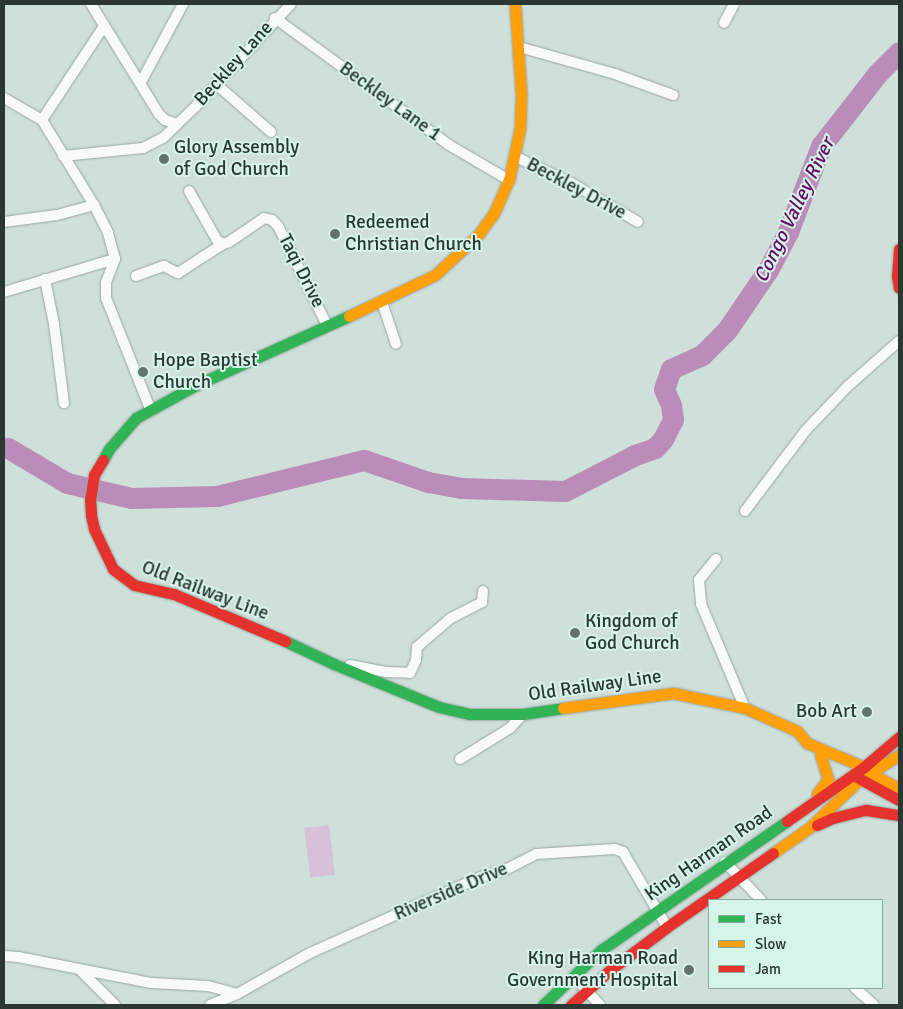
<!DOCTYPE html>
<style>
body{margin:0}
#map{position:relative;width:903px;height:1009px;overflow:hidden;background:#cfe0da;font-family:Signika,sans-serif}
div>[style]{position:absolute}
.green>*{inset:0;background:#d7c1d8;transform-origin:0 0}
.stream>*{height:4px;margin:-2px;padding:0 2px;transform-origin:2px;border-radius:2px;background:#ba8db8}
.river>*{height:21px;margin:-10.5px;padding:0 10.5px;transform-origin:10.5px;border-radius:10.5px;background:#ba8db8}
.roads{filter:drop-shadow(0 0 1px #99a6a2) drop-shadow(0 0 1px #99a6a2)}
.street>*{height:10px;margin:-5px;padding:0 5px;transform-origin:5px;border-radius:5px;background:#f8faf9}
.fast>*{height:11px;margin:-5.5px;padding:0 5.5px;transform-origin:5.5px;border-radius:5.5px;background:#30b455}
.slow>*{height:11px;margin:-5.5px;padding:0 5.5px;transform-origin:5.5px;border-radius:5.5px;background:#ff9f0a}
.jam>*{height:11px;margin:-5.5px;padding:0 5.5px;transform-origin:5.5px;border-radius:5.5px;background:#e5322d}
.dots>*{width:14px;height:14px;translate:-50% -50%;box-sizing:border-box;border:2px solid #d5f4ea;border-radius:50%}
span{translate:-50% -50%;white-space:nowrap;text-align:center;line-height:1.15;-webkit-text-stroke:4px #d5f4ea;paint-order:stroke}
.street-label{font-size:19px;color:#2b3733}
.poi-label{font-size:19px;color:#2b3733}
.left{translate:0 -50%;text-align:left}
.right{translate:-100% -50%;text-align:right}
.water-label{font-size:20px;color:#660a61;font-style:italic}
.frame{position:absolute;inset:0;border:5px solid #2b3733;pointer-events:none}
.legend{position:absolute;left:708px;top:899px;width:175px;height:90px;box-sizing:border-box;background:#d5f4ea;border:1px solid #91a8a1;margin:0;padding:6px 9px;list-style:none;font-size:15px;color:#2b3733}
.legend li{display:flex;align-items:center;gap:10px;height:25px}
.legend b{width:25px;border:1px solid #91a8a1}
</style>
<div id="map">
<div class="green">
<div style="left:329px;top:825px;width:50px;height:25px;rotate:83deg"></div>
</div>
<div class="stream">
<div style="left:4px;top:448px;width:4px"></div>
</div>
<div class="river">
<div style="left:8px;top:448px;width:69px;rotate:30.7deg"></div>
<div style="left:67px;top:483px;width:66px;rotate:13.2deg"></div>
<div style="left:131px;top:498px;width:86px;rotate:-1.3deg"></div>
<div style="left:217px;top:496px;width:151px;rotate:-13.8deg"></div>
<div style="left:364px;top:460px;width:68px;rotate:19deg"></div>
<div style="left:428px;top:482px;width:35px;rotate:10deg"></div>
<div style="left:462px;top:488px;width:103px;rotate:1.7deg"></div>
<div style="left:565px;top:491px;width:79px;rotate:-27.2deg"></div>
<div style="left:635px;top:455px;width:21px;rotate:-19deg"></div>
<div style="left:655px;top:448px;width:12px;rotate:-48deg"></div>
<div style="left:663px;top:439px;width:22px;rotate:-63deg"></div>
<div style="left:673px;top:419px;width:14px;rotate:-98deg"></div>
<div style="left:671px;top:405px;width:17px;rotate:-114deg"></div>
<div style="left:664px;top:389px;width:21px;rotate:-71deg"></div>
<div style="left:671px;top:369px;width:34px;rotate:-24deg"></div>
<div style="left:702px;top:355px;width:35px;rotate:-45deg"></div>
<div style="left:727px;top:330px;width:73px;rotate:-55.7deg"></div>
<div style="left:768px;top:270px;width:43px;rotate:-62.2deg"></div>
<div style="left:788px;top:232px;width:92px;rotate:-69deg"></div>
<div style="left:821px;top:146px;width:91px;rotate:-52.1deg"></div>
<div style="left:877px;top:74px;width:31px;rotate:-45deg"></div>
</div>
<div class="roads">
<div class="street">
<div style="left:91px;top:4px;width:129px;rotate:58.3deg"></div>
<div style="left:159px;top:114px;width:8px;rotate:45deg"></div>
<div style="left:165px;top:120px;width:13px;rotate:18deg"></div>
<div style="left:275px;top:18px;width:215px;rotate:36.1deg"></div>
<div style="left:449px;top:145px;width:69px;rotate:30.3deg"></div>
<div style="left:724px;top:23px;width:21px;rotate:-62deg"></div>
<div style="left:519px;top:47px;width:100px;rotate:15.7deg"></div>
<div style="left:615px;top:74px;width:62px;rotate:19.9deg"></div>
<div style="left:141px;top:82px;width:89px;rotate:-61.7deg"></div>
<div style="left:216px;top:84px;width:73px;rotate:41.1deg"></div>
<div style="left:4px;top:98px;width:44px;rotate:30.1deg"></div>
<div style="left:42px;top:120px;width:100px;rotate:58.5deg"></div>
<div style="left:94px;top:205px;width:31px;rotate:63deg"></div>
<div style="left:108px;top:233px;width:27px;rotate:75deg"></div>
<div style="left:115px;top:259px;width:26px;rotate:111deg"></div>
<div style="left:106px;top:283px;width:15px;rotate:90deg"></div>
<div style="left:106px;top:298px;width:122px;rotate:68.3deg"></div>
<div style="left:42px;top:120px;width:113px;rotate:-56.6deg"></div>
<div style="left:63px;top:156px;width:80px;rotate:-5.7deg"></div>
<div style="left:143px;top:148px;width:22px;rotate:-27deg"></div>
<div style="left:163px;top:138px;width:46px;rotate:-44.1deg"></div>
<div style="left:196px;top:106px;width:139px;rotate:-47deg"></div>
<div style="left:514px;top:156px;width:65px;rotate:25.4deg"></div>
<div style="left:573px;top:184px;width:75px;rotate:30.3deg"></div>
<div style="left:189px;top:191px;width:56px;rotate:60.3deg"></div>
<div style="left:217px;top:240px;width:7px;rotate:34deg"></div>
<div style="left:223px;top:244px;width:6px;rotate:-18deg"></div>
<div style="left:229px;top:242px;width:42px;rotate:-34.4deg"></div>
<div style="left:264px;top:218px;width:8px;rotate:14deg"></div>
<div style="left:272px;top:220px;width:8px;rotate:45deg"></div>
<div style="left:278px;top:226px;width:110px;rotate:63.7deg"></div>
<div style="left:4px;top:222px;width:53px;rotate:-7.5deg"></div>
<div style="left:57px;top:215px;width:38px;rotate:-15deg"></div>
<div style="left:136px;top:276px;width:30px;rotate:-20deg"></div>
<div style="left:164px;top:266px;width:16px;rotate:27deg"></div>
<div style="left:178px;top:273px;width:54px;rotate:-32.8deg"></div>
<div style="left:45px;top:279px;width:46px;rotate:78.7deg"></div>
<div style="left:54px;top:324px;width:80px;rotate:82.8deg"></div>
<div style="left:4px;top:292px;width:116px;rotate:-16.6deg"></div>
<div style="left:382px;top:302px;width:44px;rotate:71.6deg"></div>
<div style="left:745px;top:511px;width:101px;rotate:-53deg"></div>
<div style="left:806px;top:430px;width:61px;rotate:-46.3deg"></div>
<div style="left:848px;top:386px;width:68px;rotate:-41.4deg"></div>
<div style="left:716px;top:559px;width:27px;rotate:129deg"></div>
<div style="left:699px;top:580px;width:24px;rotate:85deg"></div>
<div style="left:701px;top:604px;width:113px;rotate:67.1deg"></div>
<div style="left:350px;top:665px;width:37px;rotate:11deg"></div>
<div style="left:386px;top:672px;width:24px;rotate:2deg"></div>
<div style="left:410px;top:673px;width:14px;rotate:-65deg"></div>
<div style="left:416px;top:660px;width:13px;rotate:-86deg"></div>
<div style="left:417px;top:647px;width:45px;rotate:-40.5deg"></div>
<div style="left:451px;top:618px;width:35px;rotate:-27deg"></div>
<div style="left:482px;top:602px;width:11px;rotate:-85deg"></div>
<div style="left:460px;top:759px;width:59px;rotate:-31.8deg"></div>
<div style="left:510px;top:728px;width:19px;rotate:-47deg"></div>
<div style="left:725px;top:862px;width:52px;rotate:46.5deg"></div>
<div style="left:4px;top:956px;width:14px;rotate:4deg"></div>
<div style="left:18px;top:957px;width:62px;rotate:11.1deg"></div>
<div style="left:79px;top:969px;width:51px;rotate:45deg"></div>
<div style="left:79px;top:969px;width:73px;rotate:11deg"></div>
<div style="left:151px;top:983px;width:57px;rotate:3deg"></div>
<div style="left:208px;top:986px;width:30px;rotate:15deg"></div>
<div style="left:573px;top:976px;width:40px;rotate:47deg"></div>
<div style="left:855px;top:988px;width:25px;rotate:42deg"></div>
<div style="left:210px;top:1005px;width:29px;rotate:-22deg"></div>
<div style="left:237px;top:994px;width:84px;rotate:-29.3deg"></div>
<div style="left:310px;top:953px;width:187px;rotate:-24deg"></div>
<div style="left:481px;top:877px;width:25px;rotate:-16deg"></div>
<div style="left:505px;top:870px;width:35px;rotate:-27deg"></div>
<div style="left:536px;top:854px;width:79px;rotate:-3.6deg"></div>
<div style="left:615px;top:849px;width:9px;rotate:21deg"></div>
<div style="left:623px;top:852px;width:87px;rotate:59.6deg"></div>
</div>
<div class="fast">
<div style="left:103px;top:460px;width:13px;rotate:-61deg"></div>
<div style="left:109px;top:449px;width:41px;rotate:-48.9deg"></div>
<div style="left:136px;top:418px;width:68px;rotate:-28.8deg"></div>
<div style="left:196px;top:385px;width:168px;rotate:-24.3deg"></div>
<div style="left:285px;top:641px;width:54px;rotate:25.1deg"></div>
<div style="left:334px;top:664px;width:113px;rotate:22.3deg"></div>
<div style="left:439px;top:707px;width:32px;rotate:13deg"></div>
<div style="left:470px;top:714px;width:53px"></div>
<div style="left:523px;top:714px;width:40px;rotate:-8.5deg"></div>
<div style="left:543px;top:1005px;width:80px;rotate:-43.5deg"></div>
<div style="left:601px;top:950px;width:226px;rotate:-34.7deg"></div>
</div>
<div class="slow">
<div style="left:349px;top:316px;width:95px;rotate:-25.5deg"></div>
<div style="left:435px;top:275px;width:59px;rotate:-42.9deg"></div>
<div style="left:478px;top:235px;width:27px;rotate:-54deg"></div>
<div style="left:494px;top:213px;width:36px;rotate:-66deg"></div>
<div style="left:509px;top:180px;width:53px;rotate:-78.1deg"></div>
<div style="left:520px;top:128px;width:35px;rotate:-88deg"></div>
<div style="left:521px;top:93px;width:89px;rotate:-93.9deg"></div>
<div style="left:563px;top:708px;width:111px;rotate:-7.8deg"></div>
<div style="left:673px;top:693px;width:74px;rotate:11.8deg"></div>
<div style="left:745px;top:708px;width:57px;rotate:23.9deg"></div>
<div style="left:797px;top:731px;width:16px;rotate:50deg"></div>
<div style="left:807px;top:743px;width:62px;rotate:22.8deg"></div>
<div style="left:864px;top:767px;width:8px;rotate:50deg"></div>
<div style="left:869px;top:773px;width:34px;rotate:27deg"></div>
<div style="left:817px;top:794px;width:19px;rotate:-54deg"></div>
<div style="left:828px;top:779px;width:25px;rotate:-108deg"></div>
<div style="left:773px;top:853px;width:44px;rotate:-34.8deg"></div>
<div style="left:809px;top:828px;width:69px;rotate:-43.8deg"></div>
<div style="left:859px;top:780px;width:47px;rotate:-32deg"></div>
</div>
<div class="jam">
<div style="left:899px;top:249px;width:27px;rotate:94deg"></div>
<div style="left:897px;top:276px;width:12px;rotate:81deg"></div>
<div style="left:103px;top:460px;width:17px;rotate:121deg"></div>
<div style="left:94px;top:475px;width:24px;rotate:99deg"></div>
<div style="left:90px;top:499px;width:16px;rotate:86deg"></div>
<div style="left:91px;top:515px;width:14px;rotate:78deg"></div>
<div style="left:94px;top:529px;width:44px;rotate:64.6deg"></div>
<div style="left:113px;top:569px;width:26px;rotate:37deg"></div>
<div style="left:134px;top:585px;width:41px;rotate:12.7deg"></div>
<div style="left:174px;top:594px;width:121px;rotate:22.9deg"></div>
<div style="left:853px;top:775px;width:52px;rotate:28.5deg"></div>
<div style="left:787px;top:821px;width:94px;rotate:-35deg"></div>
<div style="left:864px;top:767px;width:46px;rotate:-40.6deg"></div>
<div style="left:817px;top:825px;width:17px;rotate:-24deg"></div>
<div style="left:833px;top:818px;width:34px;rotate:-14deg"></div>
<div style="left:866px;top:810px;width:33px;rotate:9deg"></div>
<div style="left:571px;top:1005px;width:52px;rotate:-41.9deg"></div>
<div style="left:610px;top:970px;width:71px;rotate:-37deg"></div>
<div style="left:667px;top:927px;width:129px;rotate:-34.9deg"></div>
</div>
</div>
<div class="dots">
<div style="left:164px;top:159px;background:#64726d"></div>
<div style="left:335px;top:234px;background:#64726d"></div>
<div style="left:143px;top:372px;background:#64726d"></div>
<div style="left:575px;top:633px;background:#64726d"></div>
<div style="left:867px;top:712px;background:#64726d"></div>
<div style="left:689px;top:970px;background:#64726d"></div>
</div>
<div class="street-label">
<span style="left:234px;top:64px;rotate:-48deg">Beckley Lane</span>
<span style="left:390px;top:102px;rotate:36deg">Beckley Lane 1</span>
<span style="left:576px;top:189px;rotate:28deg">Beckley Drive</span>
<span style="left:301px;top:271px;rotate:63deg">Taqi Drive</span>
<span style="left:205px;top:591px;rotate:21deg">Old Railway Line</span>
<span style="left:595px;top:686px;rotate:-8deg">Old Railway Line</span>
<span style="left:709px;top:854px;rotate:-35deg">King Harman Road</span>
<span style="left:451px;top:892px;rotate:-23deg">Riverside Drive</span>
</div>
<div class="poi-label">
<span class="left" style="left:174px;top:159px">Glory Assembly<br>of God Church</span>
<span class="left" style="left:345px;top:234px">Redeemed<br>Christian Church</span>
<span class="left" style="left:153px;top:372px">Hope Baptist<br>Church</span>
<span class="left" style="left:585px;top:633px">Kingdom of<br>God Church</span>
<span class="right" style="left:857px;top:712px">Bob Art</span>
<span class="right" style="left:678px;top:970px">King Harman Road<br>Government Hospital</span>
</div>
<div class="water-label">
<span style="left:794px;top:210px;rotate:-64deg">Congo Valley River</span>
</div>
<div class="frame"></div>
<ul class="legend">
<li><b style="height:6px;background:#30b455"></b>Fast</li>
<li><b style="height:6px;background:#ff9f0a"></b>Slow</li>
<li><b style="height:6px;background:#e5322d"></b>Jam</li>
</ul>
</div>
